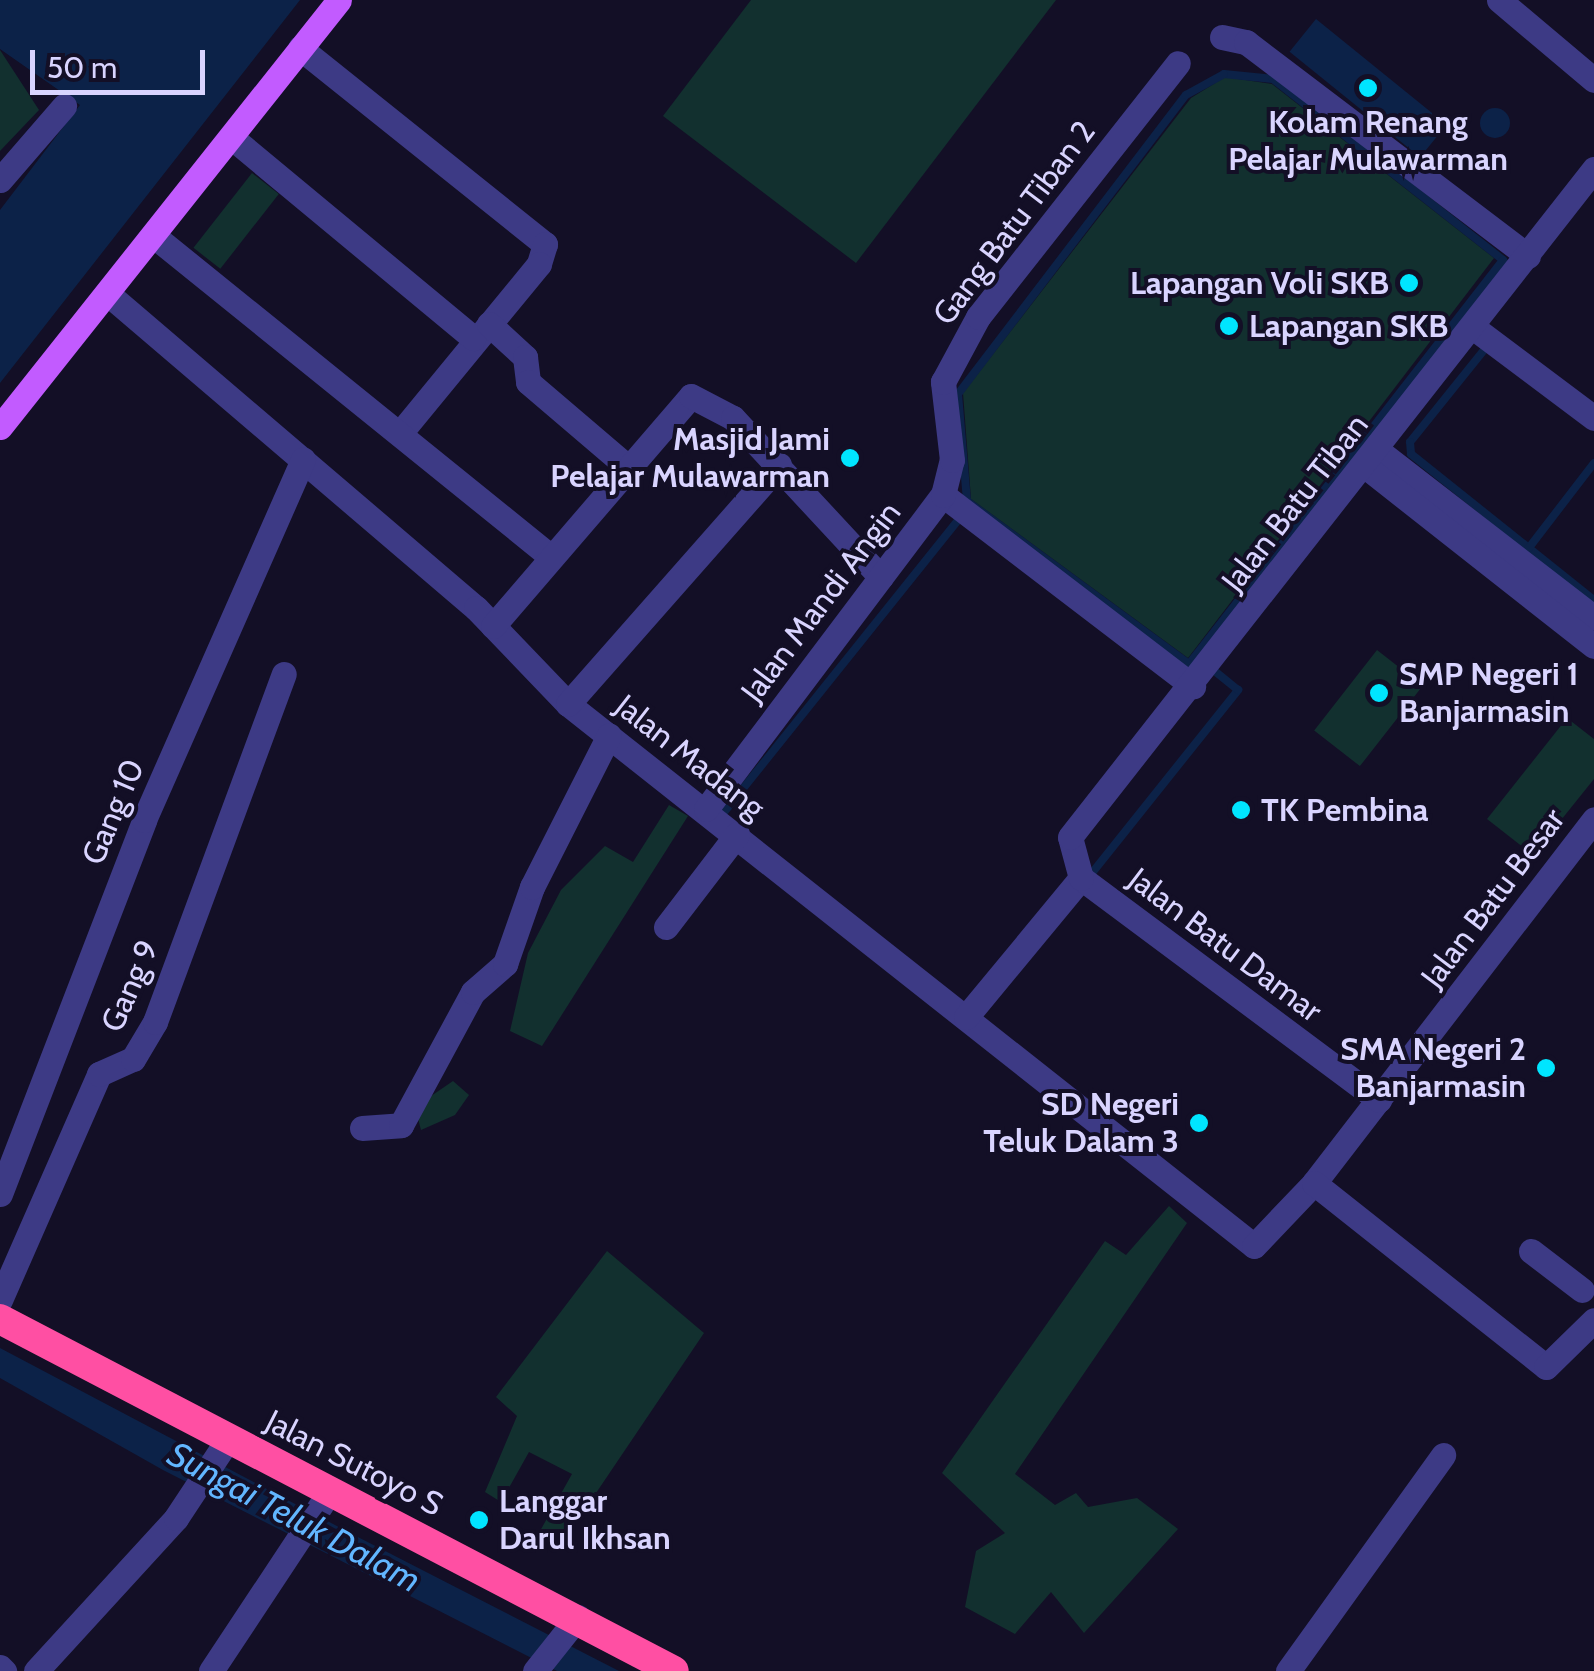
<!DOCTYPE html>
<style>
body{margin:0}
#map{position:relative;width:1594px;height:1671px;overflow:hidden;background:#130f26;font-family:Cabin,sans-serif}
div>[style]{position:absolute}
.green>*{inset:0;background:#12302f;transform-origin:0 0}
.water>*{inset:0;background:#0c2248;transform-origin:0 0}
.round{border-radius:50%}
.stream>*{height:8px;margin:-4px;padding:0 4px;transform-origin:4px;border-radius:4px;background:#0c2248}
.minor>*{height:25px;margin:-12.5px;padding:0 12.5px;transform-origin:12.5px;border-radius:12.5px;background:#3d3a85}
.major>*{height:25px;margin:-12.5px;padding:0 12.5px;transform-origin:12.5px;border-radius:12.5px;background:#c25bff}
.highway>*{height:30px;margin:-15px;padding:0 15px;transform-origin:15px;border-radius:15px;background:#ff4fa3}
.dots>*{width:28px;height:28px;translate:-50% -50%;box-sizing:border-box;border:5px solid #130f26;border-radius:50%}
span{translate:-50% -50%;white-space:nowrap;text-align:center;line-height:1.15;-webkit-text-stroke:8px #130f26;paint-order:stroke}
.poi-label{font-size:32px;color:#d9d4ff;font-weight:700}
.right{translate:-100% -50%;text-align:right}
.left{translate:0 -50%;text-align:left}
.street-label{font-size:32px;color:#d9d4ff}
.water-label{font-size:35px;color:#62b6ff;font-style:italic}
.scale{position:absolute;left:30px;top:50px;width:175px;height:45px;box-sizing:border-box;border:5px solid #d9d4ff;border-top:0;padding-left:12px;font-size:30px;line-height:35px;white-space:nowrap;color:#d9d4ff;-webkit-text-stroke:8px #130f26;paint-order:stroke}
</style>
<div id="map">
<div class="green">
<div style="clip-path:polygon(751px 0,1056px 0,856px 263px,663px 116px)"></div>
<div style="clip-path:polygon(0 50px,39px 110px,0 151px)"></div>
<div style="clip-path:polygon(1225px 77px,1272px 84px,1494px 258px,1188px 658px,971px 499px,963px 393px,1191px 98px)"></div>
<div style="left:252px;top:173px;width:34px;height:95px;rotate:38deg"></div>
<div style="left:1377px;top:650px;width:58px;height:102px;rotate:38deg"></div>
<div style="clip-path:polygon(1567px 718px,1594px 739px,1594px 779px,1533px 855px,1487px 819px)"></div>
<div style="clip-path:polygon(669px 805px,688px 816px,542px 1046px,510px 1031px,528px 953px,561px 890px,605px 846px,633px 862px)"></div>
<div style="clip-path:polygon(453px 1081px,469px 1095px,455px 1115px,421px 1130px,415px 1107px)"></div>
<div style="clip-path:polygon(1169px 1206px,1187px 1223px,1015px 1474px,1055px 1505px,1076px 1493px,1088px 1507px,1137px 1498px,1178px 1529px,1084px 1633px,1051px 1592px,1015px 1634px,965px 1607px,976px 1551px,1005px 1533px,942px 1473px,1105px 1241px,1126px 1255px)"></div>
<div style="clip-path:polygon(607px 1251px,704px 1333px,563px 1542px,540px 1531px,572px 1474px,529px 1452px,501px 1502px,485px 1492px,517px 1416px,496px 1397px)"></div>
</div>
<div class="water">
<div style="clip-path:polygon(0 0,300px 0,0 383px,0 210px,80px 105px,0 49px)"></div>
<div style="left:1316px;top:19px;width:168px;height:42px;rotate:39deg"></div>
<div class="round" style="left:1480px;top:108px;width:30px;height:30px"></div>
<div style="clip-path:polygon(0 1348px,352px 1534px,619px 1671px,557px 1671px,163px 1470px,0 1378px)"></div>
</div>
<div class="stream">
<div style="left:1224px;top:74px;width:49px;rotate:5.8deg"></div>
<div style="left:1273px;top:79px;width:293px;rotate:38.2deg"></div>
<div style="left:1503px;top:260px;width:512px;rotate:127.86deg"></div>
<div style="left:1189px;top:664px;width:275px;rotate:-143.7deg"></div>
<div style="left:967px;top:501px;width:107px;rotate:-94.8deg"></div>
<div style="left:958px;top:394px;width:376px;rotate:-52.7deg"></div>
<div style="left:1186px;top:95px;width:43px;rotate:-28.9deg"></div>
<div style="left:1484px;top:350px;width:118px;rotate:128.8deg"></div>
<div style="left:1410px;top:442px;width:12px;rotate:85deg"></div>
<div style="left:1411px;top:454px;width:234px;rotate:38.6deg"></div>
<div style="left:1528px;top:549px;width:108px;rotate:-52.5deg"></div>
<div style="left:725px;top:811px;width:379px;rotate:-51.3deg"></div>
<div style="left:1088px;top:878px;width:241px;rotate:-51.4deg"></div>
<div style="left:1238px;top:690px;width:35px;rotate:-141deg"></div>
</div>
<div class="minor">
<div style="left:1499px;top:0;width:124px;rotate:40.1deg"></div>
<div style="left:1222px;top:37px;width:25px;rotate:12deg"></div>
<div style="left:1246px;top:42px;width:354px;rotate:37.2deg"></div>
<div style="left:300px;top:48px;width:314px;rotate:38.7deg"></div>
<div style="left:545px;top:244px;width:21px;rotate:107deg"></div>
<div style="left:539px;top:264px;width:216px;rotate:129.4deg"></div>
<div style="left:231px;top:137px;width:315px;rotate:39.7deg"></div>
<div style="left:0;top:180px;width:98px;rotate:-49.1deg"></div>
<div style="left:154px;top:236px;width:509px;rotate:38.94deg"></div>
<div style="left:107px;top:293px;width:485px;rotate:40.5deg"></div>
<div style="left:476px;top:608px;width:133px;rotate:46.2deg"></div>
<div style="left:568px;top:704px;width:874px;rotate:38.31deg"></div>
<div style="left:1254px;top:1246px;width:87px;rotate:-46.4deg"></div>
<div style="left:1314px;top:1183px;width:459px;rotate:-52.4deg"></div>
<div style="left:489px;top:324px;width:49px;rotate:42.5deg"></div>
<div style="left:525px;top:357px;width:25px;rotate:83deg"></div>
<div style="left:528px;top:382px;width:126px;rotate:40.5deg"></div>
<div style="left:1474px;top:328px;width:150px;rotate:36.9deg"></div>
<div style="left:1377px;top:450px;width:274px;rotate:37.7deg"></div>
<div style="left:1365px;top:466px;width:291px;rotate:38.2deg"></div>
<div style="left:943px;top:495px;width:315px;rotate:37.4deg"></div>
<div style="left:493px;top:626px;width:303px;rotate:-49.3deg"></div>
<div style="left:691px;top:396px;width:47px;rotate:27.6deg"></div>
<div style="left:733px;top:418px;width:217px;rotate:47.1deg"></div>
<div style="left:568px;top:704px;width:319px;rotate:-48.6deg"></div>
<div style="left:706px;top:809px;width:393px;rotate:-53deg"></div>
<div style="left:943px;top:495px;width:36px;rotate:-76deg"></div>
<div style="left:952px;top:460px;width:79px;rotate:-96.6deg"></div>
<div style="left:943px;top:382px;width:74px;rotate:-61.7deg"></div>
<div style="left:978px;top:317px;width:323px;rotate:-51.8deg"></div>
<div style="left:666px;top:927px;width:117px;rotate:-52.6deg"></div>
<div style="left:966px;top:1017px;width:180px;rotate:-50.4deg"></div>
<div style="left:1379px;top:1100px;width:372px;rotate:-143.3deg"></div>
<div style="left:1081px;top:878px;width:42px;rotate:-105deg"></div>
<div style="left:1070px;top:837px;width:849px;rotate:-51.89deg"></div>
<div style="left:362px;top:1128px;width:39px;rotate:-4deg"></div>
<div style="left:401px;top:1125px;width:151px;rotate:-61.6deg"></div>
<div style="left:473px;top:992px;width:43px;rotate:-41.2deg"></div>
<div style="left:505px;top:964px;width:82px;rotate:-70.7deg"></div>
<div style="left:532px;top:887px;width:170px;rotate:-63.1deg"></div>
<div style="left:1314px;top:1183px;width:296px;rotate:38.4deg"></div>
<div style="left:1546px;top:1367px;width:67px;rotate:-44.4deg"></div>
<div style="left:0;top:1194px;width:401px;rotate:-68.9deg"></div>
<div style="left:144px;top:820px;width:394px;rotate:-66.2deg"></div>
<div style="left:1531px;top:1251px;width:64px;rotate:37.4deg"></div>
<div style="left:0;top:1300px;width:247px;rotate:-66.3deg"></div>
<div style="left:99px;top:1074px;width:37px;rotate:-24deg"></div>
<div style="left:133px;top:1059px;width:43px;rotate:-59.3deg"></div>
<div style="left:155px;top:1022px;width:371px;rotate:-69.7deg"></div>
<div style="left:0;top:1667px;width:6px;rotate:45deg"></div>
<div style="left:36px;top:1671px;width:207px;rotate:-47.5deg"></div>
<div style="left:176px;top:1518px;width:96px;rotate:-56.5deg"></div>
<div style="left:211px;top:1671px;width:216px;rotate:-56.5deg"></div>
<div style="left:535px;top:1671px;width:69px;rotate:-51.5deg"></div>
<div style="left:1288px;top:1671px;width:266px;rotate:-54.3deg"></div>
</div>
<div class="major">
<div style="left:0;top:427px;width:545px;rotate:-51.55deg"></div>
</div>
<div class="highway">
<div style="left:0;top:1319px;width:760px;rotate:27.58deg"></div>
</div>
<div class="dots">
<div style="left:1368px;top:88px;background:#00e5ff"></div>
<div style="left:1409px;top:283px;background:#00e5ff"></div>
<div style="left:1229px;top:326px;background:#00e5ff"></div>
<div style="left:850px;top:458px;background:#00e5ff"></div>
<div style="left:1379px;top:693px;background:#00e5ff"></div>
<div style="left:1241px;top:810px;background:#00e5ff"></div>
<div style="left:1546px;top:1068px;background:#00e5ff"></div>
<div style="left:1199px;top:1123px;background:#00e5ff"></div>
<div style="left:479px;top:1520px;background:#00e5ff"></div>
</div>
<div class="poi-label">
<span style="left:1368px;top:141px">Kolam Renang<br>Pelajar Mulawarman</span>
<span class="right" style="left:1389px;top:283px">Lapangan Voli SKB</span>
<span class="left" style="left:1249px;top:326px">Lapangan SKB</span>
<span class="right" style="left:830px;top:458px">Masjid Jami<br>Pelajar Mulawarman</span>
<span class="left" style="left:1399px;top:693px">SMP Negeri 1<br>Banjarmasin</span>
<span class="left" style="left:1261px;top:810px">TK Pembina</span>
<span class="right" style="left:1526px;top:1068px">SMA Negeri 2<br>Banjarmasin</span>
<span class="right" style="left:1179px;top:1123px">SD Negeri<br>Teluk Dalam 3</span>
<span class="left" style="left:499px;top:1520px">Langgar<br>Darul Ikhsan</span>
</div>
<div class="street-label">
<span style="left:1014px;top:223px;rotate:-53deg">Gang Batu Tiban 2</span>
<span style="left:1295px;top:503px;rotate:-52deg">Jalan Batu Tiban</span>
<span style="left:821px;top:602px;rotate:-53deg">Jalan Mandi Angin</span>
<span style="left:690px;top:757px;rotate:38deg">Jalan Madang</span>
<span style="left:113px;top:812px;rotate:-67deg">Gang 10</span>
<span style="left:1493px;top:898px;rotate:-53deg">Jalan Batu Besar</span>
<span style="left:1225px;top:945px;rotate:37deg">Jalan Batu Damar</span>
<span style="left:130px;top:986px;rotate:-66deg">Gang 9</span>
<span style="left:354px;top:1463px;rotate:27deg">Jalan Sutoyo S</span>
</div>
<div class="water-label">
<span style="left:294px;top:1517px;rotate:28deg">Sungai Teluk Dalam</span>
</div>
<div class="scale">50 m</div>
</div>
